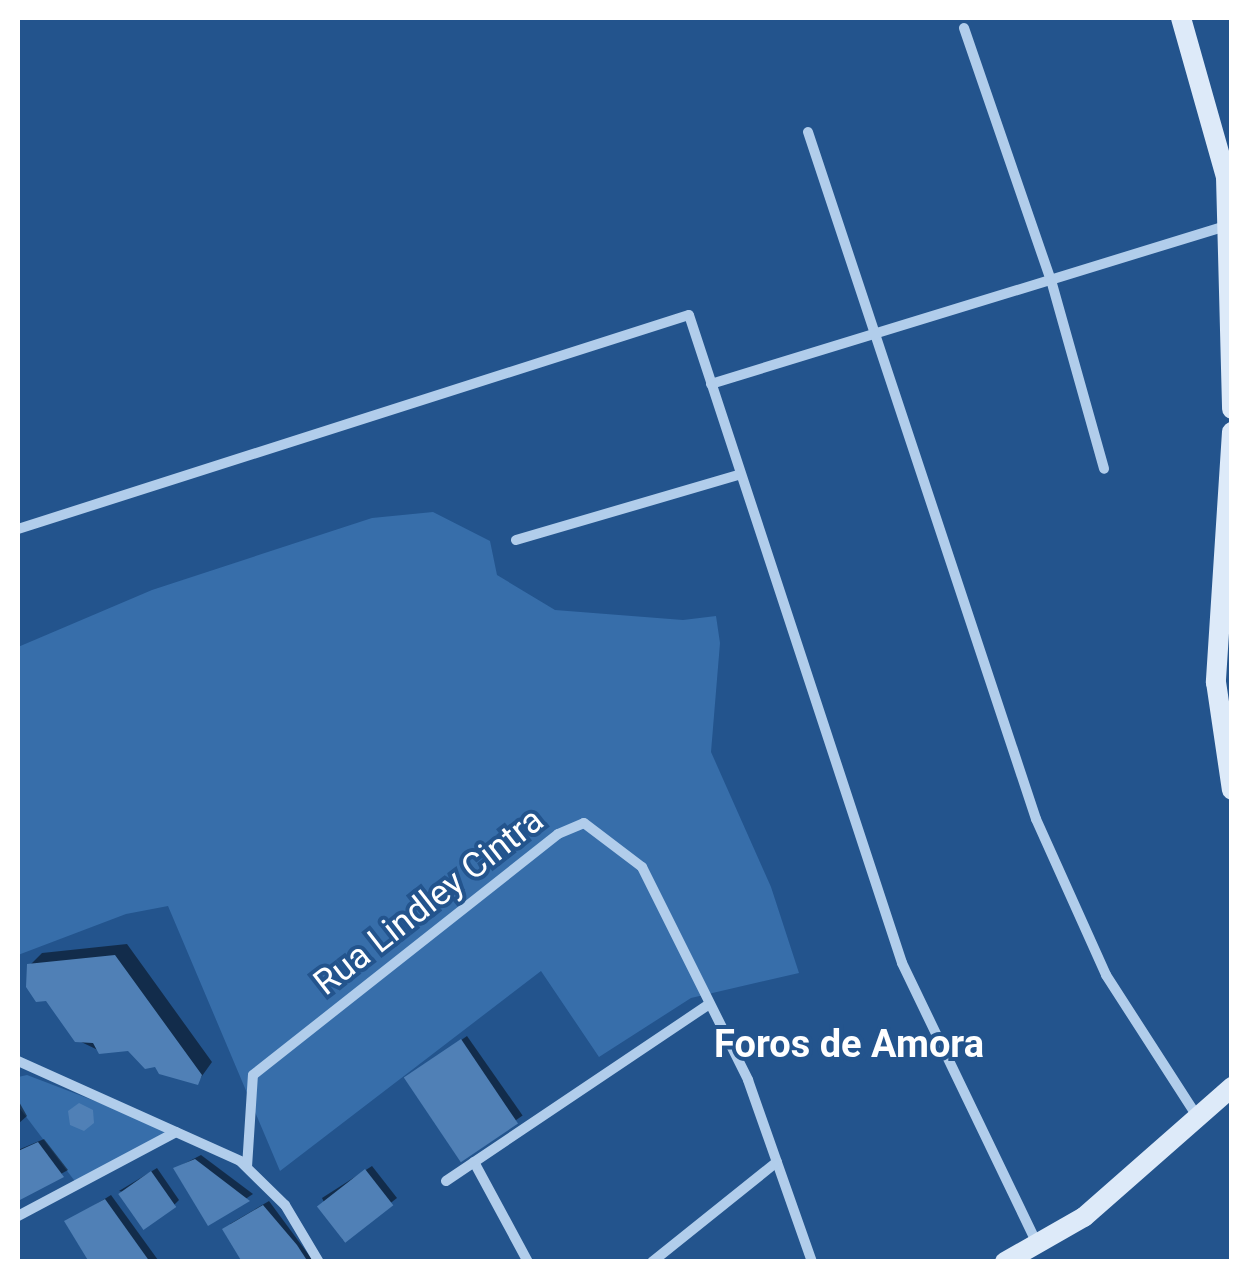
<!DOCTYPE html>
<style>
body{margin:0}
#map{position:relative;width:1249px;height:1279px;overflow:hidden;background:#23548d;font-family:Roboto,sans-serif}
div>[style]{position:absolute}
.green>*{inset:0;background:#376eaa}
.shadow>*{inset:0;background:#0007;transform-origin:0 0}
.building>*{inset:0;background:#5080b6;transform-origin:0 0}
.street>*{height:10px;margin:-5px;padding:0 5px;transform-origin:5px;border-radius:5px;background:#b1cdeb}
.secondary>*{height:20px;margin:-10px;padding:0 10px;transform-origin:10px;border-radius:10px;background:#ddeaf9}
span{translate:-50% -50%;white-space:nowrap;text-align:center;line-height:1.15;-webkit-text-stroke:8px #23548d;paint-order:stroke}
.street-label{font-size:35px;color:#fff}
.neighbourhood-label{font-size:38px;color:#fff;font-weight:700}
.frame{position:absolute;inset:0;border:20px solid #fff;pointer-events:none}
</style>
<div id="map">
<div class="green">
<div style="clip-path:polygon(433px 512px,490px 541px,497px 575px,555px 610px,683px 620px,716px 616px,720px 643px,711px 752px,771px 887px,799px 973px,691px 998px,599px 1057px,541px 971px,280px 1171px,168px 906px,126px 914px,18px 955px,18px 647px,152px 590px,372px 518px)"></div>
<div style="clip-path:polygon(27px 1075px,176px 1132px,77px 1184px,18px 1106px,18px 1077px)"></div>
</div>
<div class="shadow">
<div style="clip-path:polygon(127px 944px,212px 1062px,197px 1083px,129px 1048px,100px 1051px,77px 1040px,30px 965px,42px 953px)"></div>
<div style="left:467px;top:1036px;width:97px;height:73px;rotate:55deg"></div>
<div style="clip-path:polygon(18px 1100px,27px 1116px,18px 1124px)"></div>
<div style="clip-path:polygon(44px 1139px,68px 1170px,18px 1198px,18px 1150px)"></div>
<div style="clip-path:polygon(201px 1155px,253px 1194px,209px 1223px,176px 1168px)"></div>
<div style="clip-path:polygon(372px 1166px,397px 1198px,343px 1240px,322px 1198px)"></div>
<div style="clip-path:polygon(157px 1168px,179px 1200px,174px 1205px,119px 1191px)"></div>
<div style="clip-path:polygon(111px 1195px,158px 1260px,157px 1262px,92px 1262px,67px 1222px)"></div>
<div style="clip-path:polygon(269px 1201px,314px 1262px,244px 1262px,230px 1224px)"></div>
</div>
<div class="building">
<div style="clip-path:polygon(115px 955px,202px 1075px,198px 1085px,159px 1074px,155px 1067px,145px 1069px,128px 1051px,99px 1054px,93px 1043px,75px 1042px,46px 1001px,36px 1002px,26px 987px,27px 964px)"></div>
<div style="left:461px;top:1039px;width:102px;height:69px;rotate:56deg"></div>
<div style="clip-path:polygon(79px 1103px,93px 1110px,94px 1123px,84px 1131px,70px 1125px,68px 1111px)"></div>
<div style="clip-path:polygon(38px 1142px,64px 1177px,18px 1201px,18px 1151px)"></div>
<div style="clip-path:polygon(195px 1159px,250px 1201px,208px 1226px,173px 1168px)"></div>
<div style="left:365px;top:1169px;width:46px;height:61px;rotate:52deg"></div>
<div style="left:151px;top:1171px;width:44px;height:40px;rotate:55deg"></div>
<div style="clip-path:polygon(105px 1199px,150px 1262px,89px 1262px,64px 1221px)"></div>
<div style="clip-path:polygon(263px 1205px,297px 1245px,308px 1262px,242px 1262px,222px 1229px)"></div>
</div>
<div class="street">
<div style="left:964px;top:28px;width:267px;rotate:71deg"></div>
<div style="left:1051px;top:280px;width:196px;rotate:74.3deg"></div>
<div style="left:808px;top:132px;width:724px;rotate:71.64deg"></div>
<div style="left:1036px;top:819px;width:171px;rotate:65.8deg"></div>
<div style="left:1106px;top:975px;width:168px;rotate:57.2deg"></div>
<div style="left:711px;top:384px;width:539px;rotate:-17.06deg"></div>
<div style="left:18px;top:529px;width:704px;rotate:-17.69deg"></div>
<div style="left:689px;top:315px;width:682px;rotate:71.8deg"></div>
<div style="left:902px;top:963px;width:311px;rotate:64.3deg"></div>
<div style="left:516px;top:540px;width:234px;rotate:-16.3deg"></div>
<div style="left:18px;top:1061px;width:243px;rotate:24.2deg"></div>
<div style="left:240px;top:1161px;width:63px;rotate:44.4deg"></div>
<div style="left:285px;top:1205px;width:66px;rotate:59.2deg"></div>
<div style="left:474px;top:1162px;width:114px;rotate:61.6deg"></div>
<div style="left:247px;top:1167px;width:92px;rotate:-86.3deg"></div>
<div style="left:253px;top:1075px;width:389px;rotate:-38.3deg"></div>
<div style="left:558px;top:834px;width:28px;rotate:-23deg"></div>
<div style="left:584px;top:823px;width:73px;rotate:37.2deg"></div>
<div style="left:642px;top:867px;width:238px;rotate:63.5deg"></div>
<div style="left:748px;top:1080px;width:193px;rotate:70.6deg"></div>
<div style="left:446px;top:1181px;width:316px;rotate:-33.9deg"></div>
<div style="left:18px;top:1216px;width:179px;rotate:-28deg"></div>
<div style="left:652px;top:1262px;width:160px;rotate:-38.7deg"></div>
</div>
<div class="secondary">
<div style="left:1181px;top:18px;width:165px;rotate:74.2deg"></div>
<div style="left:1226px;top:177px;width:232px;rotate:88.5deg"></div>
<div style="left:1232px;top:432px;width:251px;rotate:93.7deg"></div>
<div style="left:1216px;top:682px;width:109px;rotate:81.6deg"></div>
<div style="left:1005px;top:1262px;width:91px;rotate:-29.7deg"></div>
<div style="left:1084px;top:1217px;width:197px;rotate:-41.3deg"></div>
</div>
<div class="street-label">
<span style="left:429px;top:902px;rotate:-38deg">Rua Lindley Cintra</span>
</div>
<div class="neighbourhood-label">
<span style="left:849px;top:1045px">Foros de Amora</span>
</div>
<div class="frame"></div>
</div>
